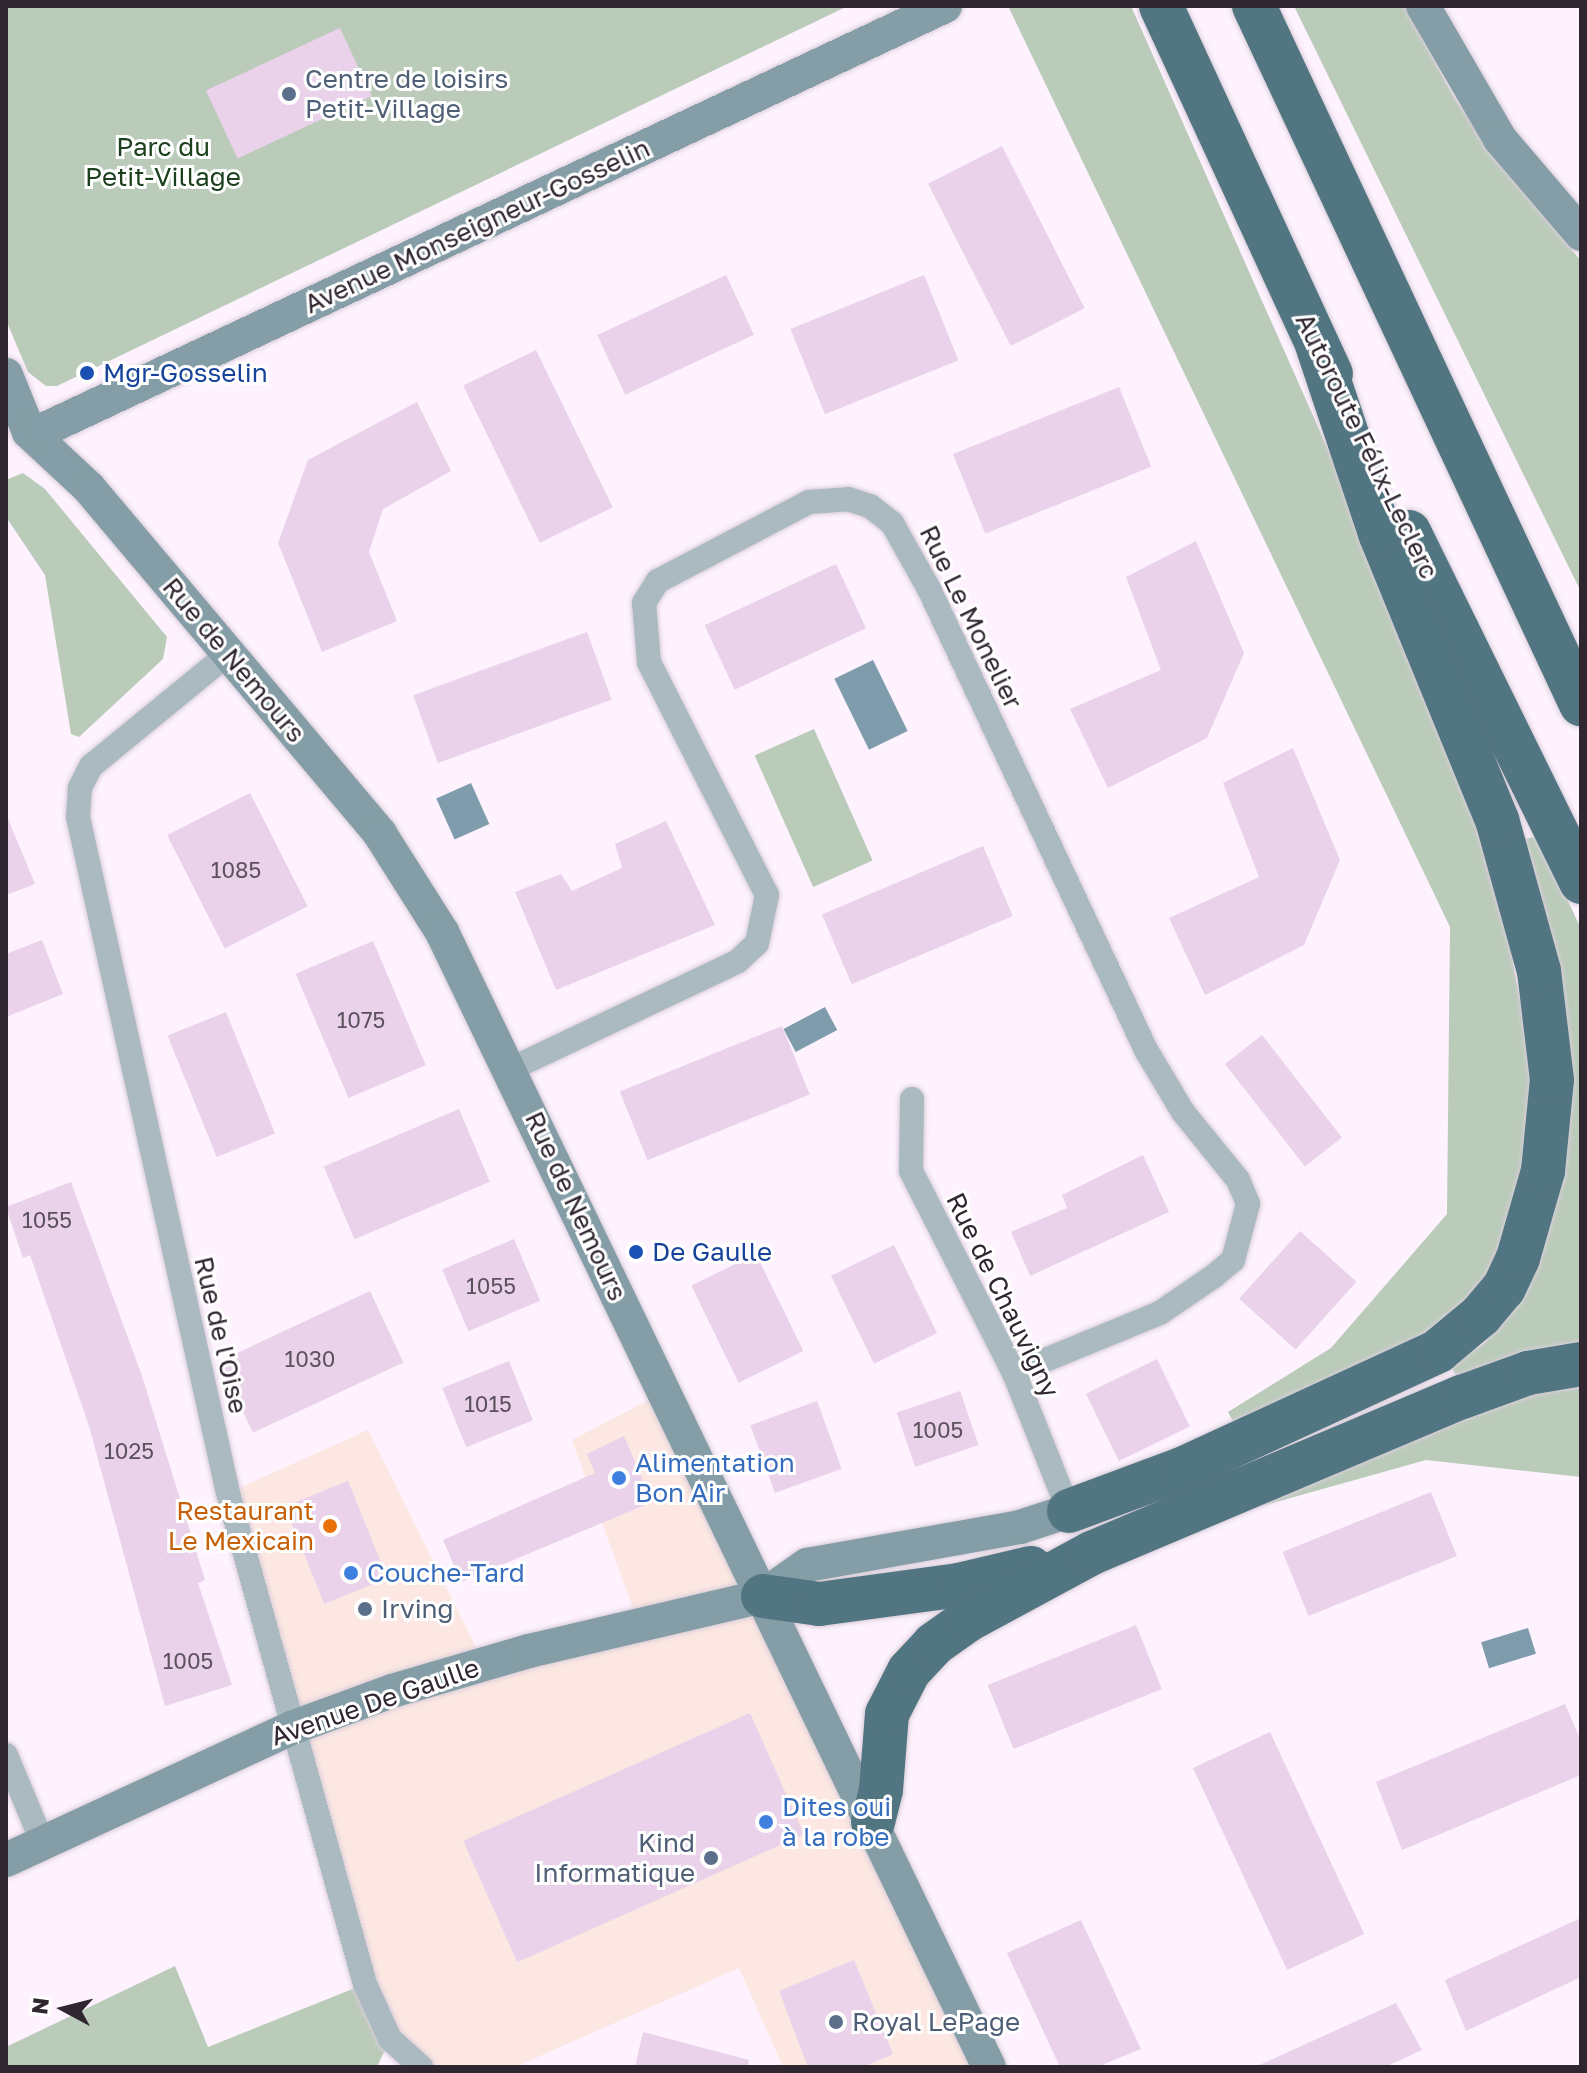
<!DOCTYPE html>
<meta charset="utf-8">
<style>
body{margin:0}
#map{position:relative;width:1587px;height:2073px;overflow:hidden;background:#fdf2fd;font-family:"Golos Text",sans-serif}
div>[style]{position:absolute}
.commercial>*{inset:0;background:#fce7e2}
.green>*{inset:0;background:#bacbba;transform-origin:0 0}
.water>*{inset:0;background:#7f9cad;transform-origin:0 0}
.building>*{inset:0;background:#e9d2ea;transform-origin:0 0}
.roads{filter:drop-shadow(0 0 2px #d8cdd8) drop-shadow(0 0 2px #d8cdd8)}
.street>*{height:24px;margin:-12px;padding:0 12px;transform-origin:12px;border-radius:12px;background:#aabac0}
.secondary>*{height:34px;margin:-17px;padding:0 17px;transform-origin:17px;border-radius:17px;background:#849da6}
.highway>*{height:44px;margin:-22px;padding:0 22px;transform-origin:22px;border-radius:22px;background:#527582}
.dots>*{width:22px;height:22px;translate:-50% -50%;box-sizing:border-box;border:4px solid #fff;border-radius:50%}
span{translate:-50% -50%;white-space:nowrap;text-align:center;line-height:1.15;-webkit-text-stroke:6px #fff;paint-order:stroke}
.number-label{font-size:22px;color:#5e515e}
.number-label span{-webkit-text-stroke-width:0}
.service-label{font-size:26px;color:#4e5e75}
.left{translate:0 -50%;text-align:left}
.right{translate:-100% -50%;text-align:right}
.park-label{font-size:26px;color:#1c401e}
.street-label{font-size:26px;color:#302630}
.transit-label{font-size:26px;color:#164399}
.shop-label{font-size:26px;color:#366cbe}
.food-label{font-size:26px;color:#c56008}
.frame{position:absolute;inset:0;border:8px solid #302630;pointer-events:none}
.north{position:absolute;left:24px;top:1969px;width:80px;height:80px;-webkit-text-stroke:6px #fff;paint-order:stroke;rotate:277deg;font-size:22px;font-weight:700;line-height:32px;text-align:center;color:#302630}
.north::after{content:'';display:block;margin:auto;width:28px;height:36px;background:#302630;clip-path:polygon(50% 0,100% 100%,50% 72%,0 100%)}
</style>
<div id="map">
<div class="commercial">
<div style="clip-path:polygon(664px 1392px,989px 2067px,783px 2067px,739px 1968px,515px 2067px,421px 2067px,390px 2039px,228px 1493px,368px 1430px,484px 1663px,639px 1625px,572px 1440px)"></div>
</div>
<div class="green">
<div style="clip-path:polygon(6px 6px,848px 6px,57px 386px,46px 386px,28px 372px,6px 320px)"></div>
<div style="clip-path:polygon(1008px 6px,1131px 6px,1410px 634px,1465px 771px,1505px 921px,1534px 1075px,1530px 1161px,1493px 1276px,1416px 1348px,1239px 1432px,1228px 1412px,1331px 1348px,1447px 1214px,1450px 927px)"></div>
<div style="clip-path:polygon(1294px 6px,1404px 6px,1455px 99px,1504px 169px,1581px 261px,1581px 592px)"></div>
<div style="clip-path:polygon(23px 473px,45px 489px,167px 637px,163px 659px,79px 737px,71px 734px,45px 575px,6px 517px,6px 480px)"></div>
<div style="left:814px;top:729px;width:144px;height:65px;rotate:66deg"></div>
<div style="clip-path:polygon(1538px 836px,1581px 929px,1581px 1349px,1460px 1383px,1451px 1366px,1485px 1343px,1504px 1318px,1548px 1221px,1516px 841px)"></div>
<div style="clip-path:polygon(1581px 1372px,1581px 1477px,1426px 1460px,1262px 1506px,1401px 1438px)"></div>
<div style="clip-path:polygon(175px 1966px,208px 2047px,365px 1984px,390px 2039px,377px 2067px,6px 2067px,6px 2047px)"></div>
</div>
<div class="water">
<div style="left:873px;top:660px;width:79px;height:43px;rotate:64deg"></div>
<div style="left:471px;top:783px;width:45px;height:38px;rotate:66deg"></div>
<div style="left:825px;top:1007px;width:26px;height:47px;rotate:62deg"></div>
<div style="left:1528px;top:1628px;width:27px;height:49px;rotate:73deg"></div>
</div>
<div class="building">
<div style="left:340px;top:28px;width:75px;height:148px;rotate:65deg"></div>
<div style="left:1002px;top:146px;width:182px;height:83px;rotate:63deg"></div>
<div style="left:726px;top:275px;width:66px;height:142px;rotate:65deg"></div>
<div style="left:924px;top:275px;width:92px;height:144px;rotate:68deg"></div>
<div style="left:536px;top:350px;width:175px;height:81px;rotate:64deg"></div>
<div style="left:1119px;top:387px;width:86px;height:179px;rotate:68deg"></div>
<div style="clip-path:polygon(417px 402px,451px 471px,383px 509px,369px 552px,397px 621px,322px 652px,278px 543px,308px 460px)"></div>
<div style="clip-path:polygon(1196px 541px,1244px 653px,1207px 738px,1108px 788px,1070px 709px,1161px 670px,1126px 577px)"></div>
<div style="left:836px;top:564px;width:71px;height:145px;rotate:65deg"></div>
<div style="left:587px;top:632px;width:72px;height:185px;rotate:70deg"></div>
<div style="clip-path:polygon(1293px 748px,1340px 860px,1304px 945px,1205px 995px,1169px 918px,1259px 877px,1223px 783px)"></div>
<div style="left:250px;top:793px;width:127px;height:93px;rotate:63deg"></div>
<div style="clip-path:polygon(6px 814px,35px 884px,6px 895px)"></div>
<div style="clip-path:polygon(666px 821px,715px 925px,556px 990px,515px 892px,561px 874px,572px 891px,622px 868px,615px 844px)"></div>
<div style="left:983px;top:846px;width:76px;height:175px;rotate:67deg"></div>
<div style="clip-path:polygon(42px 940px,63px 994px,6px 1017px,6px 954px)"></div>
<div style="left:373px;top:941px;width:135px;height:84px;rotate:67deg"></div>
<div style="left:226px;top:1012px;width:131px;height:63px;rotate:68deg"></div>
<div style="left:782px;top:1026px;width:74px;height:175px;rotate:68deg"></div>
<div style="left:1262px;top:1035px;width:130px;height:47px;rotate:52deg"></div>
<div style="left:459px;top:1109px;width:79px;height:147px;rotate:67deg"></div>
<div style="clip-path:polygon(1143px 1155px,1169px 1212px,1030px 1276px,1011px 1232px,1067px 1208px,1062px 1195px)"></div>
<div style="clip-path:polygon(71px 1182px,142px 1376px,205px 1580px,198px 1583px,232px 1685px,165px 1706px,89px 1426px,30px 1255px,23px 1258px,6px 1207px)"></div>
<div style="left:1300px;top:1231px;width:76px;height:91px;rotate:42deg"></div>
<div style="left:514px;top:1239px;width:67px;height:78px;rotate:67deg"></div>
<div style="left:894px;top:1245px;width:98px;height:70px;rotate:64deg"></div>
<div style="left:756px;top:1254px;width:108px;height:72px;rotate:64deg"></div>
<div style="left:370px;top:1291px;width:79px;height:166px;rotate:65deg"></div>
<div style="left:1157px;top:1359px;width:75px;height:79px;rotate:64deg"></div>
<div style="left:509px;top:1361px;width:64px;height:72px;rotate:68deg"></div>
<div style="left:960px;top:1391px;width:57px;height:67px;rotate:71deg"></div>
<div style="left:817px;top:1401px;width:72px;height:71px;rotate:70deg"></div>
<div style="clip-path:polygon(624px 1436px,652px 1502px,461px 1582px,443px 1540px,595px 1473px,587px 1454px)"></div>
<div style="left:348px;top:1481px;width:105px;height:68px;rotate:68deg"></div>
<div style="left:1431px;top:1492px;width:69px;height:160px;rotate:68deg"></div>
<div style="left:1136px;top:1625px;width:69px;height:160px;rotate:68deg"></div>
<div style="clip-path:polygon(1565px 1704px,1581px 1741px,1581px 1775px,1402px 1850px,1376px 1782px)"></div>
<div style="left:750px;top:1713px;width:133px;height:314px;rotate:66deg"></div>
<div style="left:1270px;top:1732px;width:223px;height:85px;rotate:65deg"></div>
<div style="clip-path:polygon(1581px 1918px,1581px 1977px,1466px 2031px,1445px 1980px)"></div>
<div style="clip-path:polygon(1081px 1920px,1141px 2049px,1097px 2067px,1060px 2067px,1007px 1953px)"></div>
<div style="clip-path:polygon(854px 1960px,893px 2054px,863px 2067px,808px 2067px,779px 1991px)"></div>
<div style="clip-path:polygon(1396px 2003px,1422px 2050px,1385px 2067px,1255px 2067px)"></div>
<div style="clip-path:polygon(643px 2032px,749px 2060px,748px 2067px,635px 2067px)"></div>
</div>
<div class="roads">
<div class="street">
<div style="left:228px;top:654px;width:177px;rotate:140.7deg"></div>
<div style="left:91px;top:766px;width:25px;rotate:117deg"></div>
<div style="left:80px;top:788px;width:29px;rotate:94deg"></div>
<div style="left:78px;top:817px;width:692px;rotate:77.49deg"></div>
<div style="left:228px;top:1493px;width:510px;rotate:74.41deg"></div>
<div style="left:365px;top:1984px;width:60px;rotate:65.6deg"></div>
<div style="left:390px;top:2039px;width:42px;rotate:42.1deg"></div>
<div style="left:511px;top:1069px;width:251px;rotate:-25.4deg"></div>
<div style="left:738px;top:961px;width:26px;rotate:-43deg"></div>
<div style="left:757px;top:943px;width:49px;rotate:-78.2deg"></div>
<div style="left:767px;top:895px;width:261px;rotate:-116.9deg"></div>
<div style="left:649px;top:662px;width:59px;rotate:-94.8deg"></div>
<div style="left:644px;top:603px;width:26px;rotate:-58deg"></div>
<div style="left:658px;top:581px;width:170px;rotate:-27.6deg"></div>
<div style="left:809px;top:502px;width:39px;rotate:-4deg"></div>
<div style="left:848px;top:499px;width:23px;rotate:18deg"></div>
<div style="left:870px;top:506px;width:28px;rotate:38deg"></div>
<div style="left:892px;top:523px;width:76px;rotate:60.7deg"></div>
<div style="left:929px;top:589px;width:510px;rotate:64.79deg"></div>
<div style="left:1146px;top:1050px;width:72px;rotate:59.2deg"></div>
<div style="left:1183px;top:1112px;width:87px;rotate:51deg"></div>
<div style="left:1238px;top:1180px;width:26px;rotate:67deg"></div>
<div style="left:1248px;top:1204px;width:58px;rotate:105deg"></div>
<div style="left:1233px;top:1260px;width:25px;rotate:140deg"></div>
<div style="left:1214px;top:1276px;width:65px;rotate:145.6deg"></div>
<div style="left:1160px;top:1313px;width:158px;rotate:157.7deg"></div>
<div style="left:912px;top:1099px;width:72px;rotate:90.8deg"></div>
<div style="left:911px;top:1171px;width:227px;rotate:63deg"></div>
<div style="left:1014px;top:1373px;width:149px;rotate:68.3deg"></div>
<div style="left:6px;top:1755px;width:96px;rotate:67.4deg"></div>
</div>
<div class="secondary">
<div style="left:1423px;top:6px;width:154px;rotate:59.9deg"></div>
<div style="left:1500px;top:139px;width:125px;rotate:49.5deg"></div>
<div style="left:6px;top:375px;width:61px;rotate:68deg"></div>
<div style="left:29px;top:432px;width:82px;rotate:43deg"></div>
<div style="left:89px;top:488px;width:452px;rotate:49.9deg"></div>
<div style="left:380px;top:834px;width:116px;rotate:57.7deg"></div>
<div style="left:442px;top:932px;width:1260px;rotate:64.27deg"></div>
<div style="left:29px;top:432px;width:12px;rotate:-5deg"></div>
<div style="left:41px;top:431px;width:999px;rotate:-25.18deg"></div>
<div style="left:6px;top:1860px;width:317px;rotate:-24.8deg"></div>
<div style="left:294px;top:1727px;width:104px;rotate:-20.2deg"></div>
<div style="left:392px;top:1691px;width:143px;rotate:-16.3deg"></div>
<div style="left:529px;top:1651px;width:240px;rotate:-13.2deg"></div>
<div style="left:763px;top:1596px;width:54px;rotate:-35.2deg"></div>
<div style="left:807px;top:1565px;width:216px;rotate:-10.1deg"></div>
<div style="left:1020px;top:1527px;width:52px;rotate:-18.1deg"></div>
</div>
<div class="highway">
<div style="left:1161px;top:6px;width:405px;rotate:65.2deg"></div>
<div style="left:1254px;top:6px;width:771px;rotate:64.9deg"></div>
<div style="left:1409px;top:532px;width:390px;rotate:63.8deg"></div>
<div style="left:1069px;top:1511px;width:121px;rotate:-20.4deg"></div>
<div style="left:1182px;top:1469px;width:282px;rotate:-24.7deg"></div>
<div style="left:1438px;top:1351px;width:56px;rotate:-39.9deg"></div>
<div style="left:1481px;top:1315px;width:35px;rotate:-50deg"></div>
<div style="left:1504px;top:1288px;width:33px;rotate:-65deg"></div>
<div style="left:1518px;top:1258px;width:91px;rotate:-74deg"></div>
<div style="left:1543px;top:1171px;width:91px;rotate:-84.4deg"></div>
<div style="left:1552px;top:1080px;width:110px;rotate:-96.8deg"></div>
<div style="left:1539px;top:971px;width:157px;rotate:-105.5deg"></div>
<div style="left:1497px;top:820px;width:310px;rotate:-112.2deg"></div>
<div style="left:1380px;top:533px;width:195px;rotate:-108.5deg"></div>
<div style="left:763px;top:1596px;width:57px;rotate:8.1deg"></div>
<div style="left:819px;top:1604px;width:141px;rotate:-7.7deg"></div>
<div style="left:959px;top:1585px;width:74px;rotate:-13.3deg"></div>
<div style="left:873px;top:1822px;width:33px;rotate:-76deg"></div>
<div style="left:881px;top:1790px;width:76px;rotate:-85.5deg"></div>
<div style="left:887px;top:1714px;width:48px;rotate:-62.9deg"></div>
<div style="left:909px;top:1671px;width:37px;rotate:-47deg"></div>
<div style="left:934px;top:1644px;width:42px;rotate:-35.2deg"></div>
<div style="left:968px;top:1620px;width:141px;rotate:-28.4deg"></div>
<div style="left:1092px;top:1553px;width:402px;rotate:-22.9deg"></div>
<div style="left:1462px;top:1397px;width:70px;rotate:-20deg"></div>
<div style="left:1528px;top:1373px;width:54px;rotate:-9.6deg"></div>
</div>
</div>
<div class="dots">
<div style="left:289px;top:94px;background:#5c6f8a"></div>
<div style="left:87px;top:373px;background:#1a4fb4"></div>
<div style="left:636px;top:1252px;background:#1a4fb4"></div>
<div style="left:619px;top:1478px;background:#3f7fe0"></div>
<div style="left:330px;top:1526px;background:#e8710a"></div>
<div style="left:351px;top:1573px;background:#3f7fe0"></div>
<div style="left:365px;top:1609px;background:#5c6f8a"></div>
<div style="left:766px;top:1822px;background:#3f7fe0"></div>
<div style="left:711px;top:1858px;background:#5c6f8a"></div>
<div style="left:836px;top:2022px;background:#5c6f8a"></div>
</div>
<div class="number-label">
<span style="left:236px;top:870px">1085</span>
<span style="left:361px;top:1020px">1075</span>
<span style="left:47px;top:1220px">1055</span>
<span style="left:491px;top:1286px">1055</span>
<span style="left:310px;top:1359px">1030</span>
<span style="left:488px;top:1404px">1015</span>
<span style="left:938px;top:1430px">1005</span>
<span style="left:129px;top:1451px">1025</span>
<span style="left:188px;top:1661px">1005</span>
</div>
<div class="service-label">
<span class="left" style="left:305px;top:94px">Centre de loisirs<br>Petit-Village</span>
<span class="left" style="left:381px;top:1609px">Irving</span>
<span class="right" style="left:695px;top:1858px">Kind<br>Informatique</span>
<span class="left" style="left:852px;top:2022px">Royal LePage</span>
</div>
<div class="park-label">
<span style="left:163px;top:162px">Parc du<br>Petit-Village</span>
</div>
<div class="street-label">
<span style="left:477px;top:226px;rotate:-25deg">Avenue Monseigneur-Gosselin</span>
<span style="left:1367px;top:446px;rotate:64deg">Autoroute Félix-Leclerc</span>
<span style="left:971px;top:617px;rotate:64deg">Rue Le Monelier</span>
<span style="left:234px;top:660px;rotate:50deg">Rue de Nemours</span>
<span style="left:576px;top:1206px;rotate:65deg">Rue de Nemours</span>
<span style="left:1003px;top:1295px;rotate:64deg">Rue de Chauvigny</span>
<span style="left:221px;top:1335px;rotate:77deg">Rue de l'Oise</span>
<span style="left:375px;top:1702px;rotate:-19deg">Avenue De Gaulle</span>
</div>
<div class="transit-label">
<span class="left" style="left:103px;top:373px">Mgr-Gosselin</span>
<span class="left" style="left:652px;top:1252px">De Gaulle</span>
</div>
<div class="shop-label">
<span class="left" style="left:635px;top:1478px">Alimentation<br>Bon Air</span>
<span class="left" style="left:367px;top:1573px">Couche-Tard</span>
<span class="left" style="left:782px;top:1822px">Dites oui<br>à la robe</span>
</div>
<div class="food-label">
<span class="right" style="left:314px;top:1526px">Restaurant<br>Le Mexicain</span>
</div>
<div class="frame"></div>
<div class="north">N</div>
</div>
